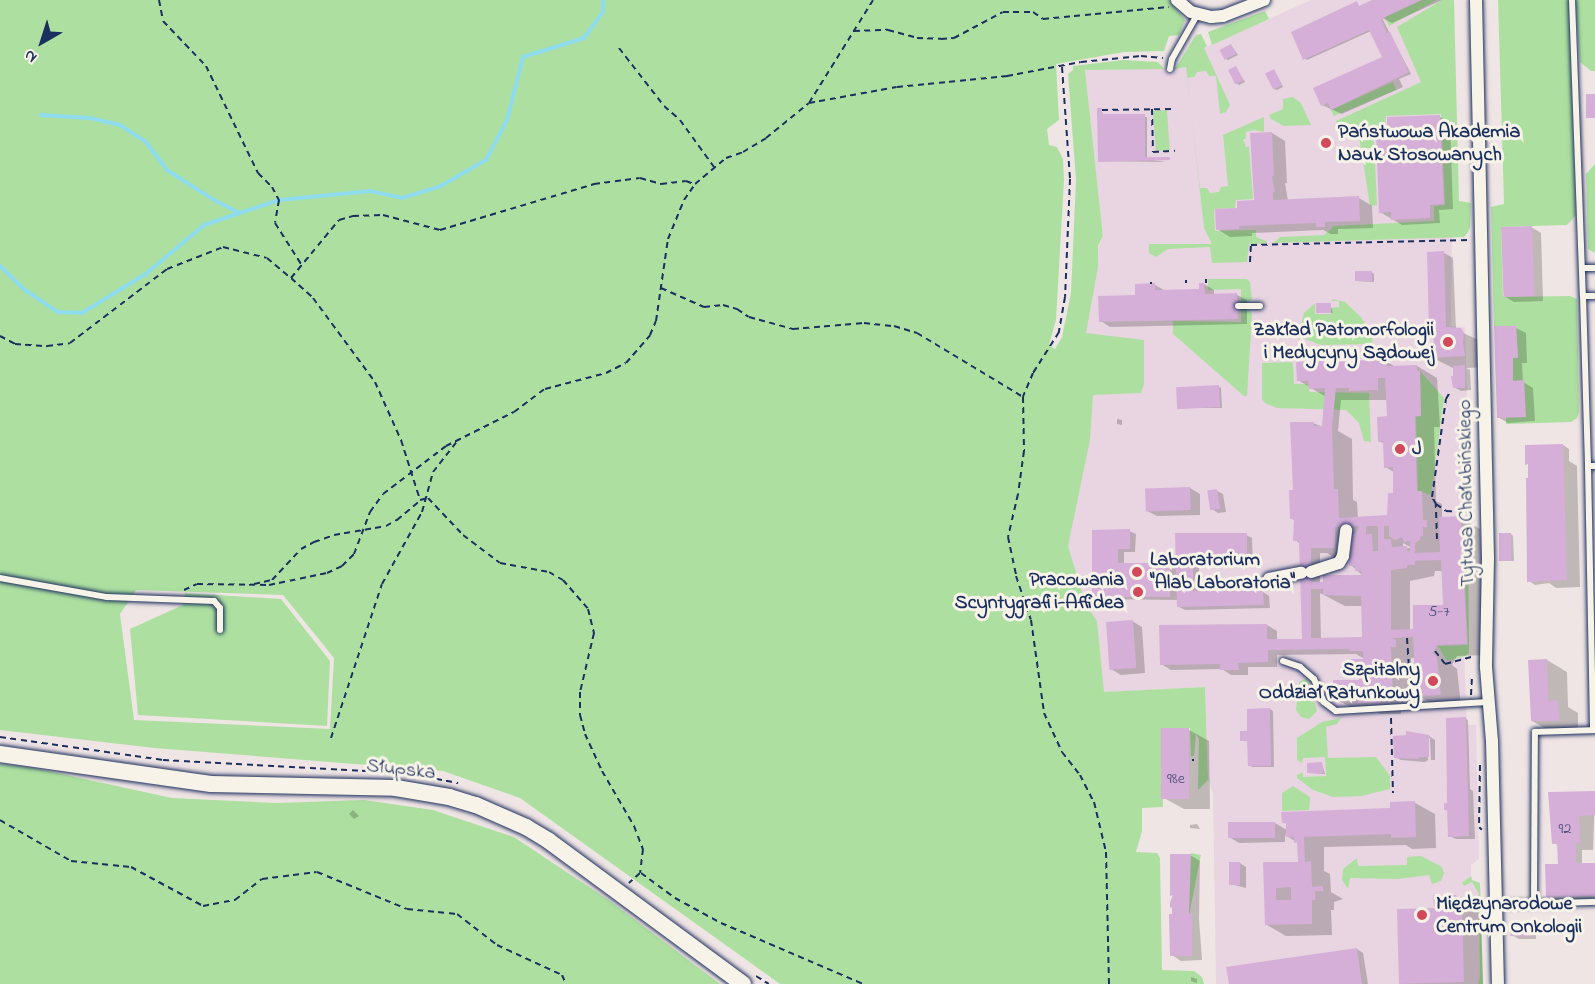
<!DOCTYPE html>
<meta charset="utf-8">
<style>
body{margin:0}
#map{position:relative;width:1595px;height:984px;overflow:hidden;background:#f0e5e5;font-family:"Indie Flower",sans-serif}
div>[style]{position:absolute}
.built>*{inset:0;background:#e8d5e1}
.green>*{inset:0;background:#ade0a0;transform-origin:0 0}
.shadow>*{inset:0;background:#0003}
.stream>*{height:4px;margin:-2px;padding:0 2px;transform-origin:2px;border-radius:2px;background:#8fdcef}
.building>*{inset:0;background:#d5afd7;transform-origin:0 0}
.path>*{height:2px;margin-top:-1px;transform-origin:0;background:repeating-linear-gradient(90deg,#1b2f5e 0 6px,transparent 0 10.5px)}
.roads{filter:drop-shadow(0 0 2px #1b2f5e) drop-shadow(0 0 2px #1b2f5e)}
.lane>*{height:6px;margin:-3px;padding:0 3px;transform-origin:3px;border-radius:3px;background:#f7f3e8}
.street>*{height:12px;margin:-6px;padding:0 6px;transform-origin:6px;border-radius:6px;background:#f7f3e8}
.secondary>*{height:16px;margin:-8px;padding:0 8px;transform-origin:8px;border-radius:8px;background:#f7f3e8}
.dots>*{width:16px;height:16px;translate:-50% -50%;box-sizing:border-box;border:3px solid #f7f3e8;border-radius:50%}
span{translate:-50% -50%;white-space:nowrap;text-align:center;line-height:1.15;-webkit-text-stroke:6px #f7f3e8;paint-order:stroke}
.number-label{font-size:16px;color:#4a4f7c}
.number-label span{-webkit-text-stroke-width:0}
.poi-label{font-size:20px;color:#1b2f5e;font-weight:700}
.left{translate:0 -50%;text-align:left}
.right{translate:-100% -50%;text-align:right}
.street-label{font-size:20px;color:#1b2f5e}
.north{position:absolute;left:12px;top:12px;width:60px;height:60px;-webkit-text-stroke:4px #f7f3e8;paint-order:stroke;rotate:219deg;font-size:16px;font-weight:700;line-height:24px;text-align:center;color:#1b2f5e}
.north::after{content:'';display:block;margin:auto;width:21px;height:27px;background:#1b2f5e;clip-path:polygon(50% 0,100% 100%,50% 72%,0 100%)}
</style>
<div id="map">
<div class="built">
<div style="clip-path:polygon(1311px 0,1454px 0,1451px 326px,1465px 327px,1470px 501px,1466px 502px,1466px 511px,1470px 511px,1471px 557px,1468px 558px,1469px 648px,1464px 649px,1467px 725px,1476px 725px,1479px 859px,1471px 865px,1471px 876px,1472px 880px,1480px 883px,1483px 984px,1216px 984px,1213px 793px,1208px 780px,1205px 687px,1055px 695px,1036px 412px,1103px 236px,1085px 70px,1185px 67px,1188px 55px)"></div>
</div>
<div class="green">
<div style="clip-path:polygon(evenodd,0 0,1169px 0,1185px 20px,1179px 35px,1169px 36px,1164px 51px,1124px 52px,1056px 64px,1059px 120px,1047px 129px,1049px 145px,1057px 147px,1063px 159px,1064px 180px,1056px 320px,1049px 345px,1055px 349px,1062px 337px,1071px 293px,1076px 180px,1068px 74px,1073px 70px,1073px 66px,1123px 60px,1158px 62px,1164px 69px,1085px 70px,1103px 236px,1098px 246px,1098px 267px,1086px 333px,1144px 340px,1144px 384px,1141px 393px,1093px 395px,1090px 440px,1068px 546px,1086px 605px,1097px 621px,1104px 692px,1205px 687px,1208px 780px,1198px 790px,1199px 739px,1196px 734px,1194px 756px,1191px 756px,1190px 728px,1161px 728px,1163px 807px,1142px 808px,1142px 831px,1136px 852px,1157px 853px,1160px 858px,1162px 970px,1194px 971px,1202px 977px,1204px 984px,780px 984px,520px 798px,443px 771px,154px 748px,0 730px,0 0,136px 590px,283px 595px,334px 658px,330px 729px,134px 720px,120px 614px,136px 590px)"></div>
<div style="clip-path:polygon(1422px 0,1437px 0,1389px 26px,1385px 17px)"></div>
<div style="clip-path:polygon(1442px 0,1454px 0,1459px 201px,1471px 203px,1470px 227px,1468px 232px,1464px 237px,1273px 243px,1280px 237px,1324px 235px,1334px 226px,1434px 221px,1434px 206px,1445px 205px,1441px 114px,1386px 116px,1385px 131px,1373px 131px,1374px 148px,1361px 148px,1358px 132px,1342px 132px,1336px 121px,1421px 82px,1397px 27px)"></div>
<div style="clip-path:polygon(1498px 0,1569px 0,1576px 215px,1567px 225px,1501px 227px,1503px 297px,1570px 296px,1577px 299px,1579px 412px,1577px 418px,1571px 422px,1506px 424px,1506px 417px,1525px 416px,1524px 381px,1513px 381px,1513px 358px,1518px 358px,1516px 326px,1494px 326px,1491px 207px,1504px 204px)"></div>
<div style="clip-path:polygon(1575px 0,1595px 0,1595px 71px,1591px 71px,1580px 62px)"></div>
<div style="clip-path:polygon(1265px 11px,1269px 19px,1212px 45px,1208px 32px)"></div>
<div style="clip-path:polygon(1201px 34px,1207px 46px,1204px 48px,1230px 105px,1226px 112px,1220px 114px,1216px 76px,1209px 76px,1206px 71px,1197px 72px,1194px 77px,1187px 78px,1200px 188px,1207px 188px,1210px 193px,1219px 192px,1221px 187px,1228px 186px,1223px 135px,1264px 117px,1264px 132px,1254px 130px,1246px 132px,1246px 139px,1243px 139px,1246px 147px,1249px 147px,1253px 199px,1236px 200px,1235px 208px,1214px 209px,1215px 231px,1256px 230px,1256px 237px,1266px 241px,1267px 243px,1249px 244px,1247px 262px,1212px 263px,1210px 247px,1168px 249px,1156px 257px,1149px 253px,1149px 244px,1212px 244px,1204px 228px,1186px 67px,1175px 69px,1196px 35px)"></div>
<div style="clip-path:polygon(1393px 82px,1396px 90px,1334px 116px,1331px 110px)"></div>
<div style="clip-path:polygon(1293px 97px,1301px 103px,1311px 125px,1284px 126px,1271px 119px,1269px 115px,1283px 109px,1283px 99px)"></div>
<div style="left:1167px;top:110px;width:40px;height:14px;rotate:86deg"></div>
<div style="clip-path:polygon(1363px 161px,1375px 161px,1377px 205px,1370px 206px)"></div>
<div style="clip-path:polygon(1595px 164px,1595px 253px,1588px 249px,1586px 174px)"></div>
<div style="clip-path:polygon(1208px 279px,1247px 279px,1250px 282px,1252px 299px,1248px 303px,1241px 304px,1241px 289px,1208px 290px)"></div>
<div style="clip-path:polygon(1332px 299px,1345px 302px,1360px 316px,1373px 335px,1372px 344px,1321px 345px,1305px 339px,1300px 328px,1304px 313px,1315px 303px,1315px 314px,1331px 314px,1331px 308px,1339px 307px,1339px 301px,1332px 301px)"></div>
<div style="clip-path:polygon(1241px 308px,1249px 309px,1252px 314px,1247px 396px,1244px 396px,1173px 334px,1173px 321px,1241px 322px)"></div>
<div style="clip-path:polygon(1291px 362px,1293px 364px,1294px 384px,1307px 384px,1310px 392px,1369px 393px,1371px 442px,1364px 441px,1359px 423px,1346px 410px,1277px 408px,1265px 403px,1262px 399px,1262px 363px)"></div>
<div style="clip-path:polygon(1420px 371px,1444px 398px,1431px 495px,1418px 491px,1416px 417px,1421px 416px)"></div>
<div style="clip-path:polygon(1464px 559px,1468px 559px,1469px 653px,1465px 656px,1447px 661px,1438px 646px,1468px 645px)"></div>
<div style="clip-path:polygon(185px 593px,281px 599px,330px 661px,327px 726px,138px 715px,130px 629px,183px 605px)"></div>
<div style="clip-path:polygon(1307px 678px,1317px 711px,1309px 719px,1301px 717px,1296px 710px,1299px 682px)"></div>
<div style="clip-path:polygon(1341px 718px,1337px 724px,1326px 727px,1328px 758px,1376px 757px,1390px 776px,1390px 789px,1361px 796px,1333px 797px,1313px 790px,1297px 778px,1297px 775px,1303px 772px,1303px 777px,1326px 776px,1325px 757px,1303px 758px,1302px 763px,1297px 760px,1297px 738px,1322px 722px)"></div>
<div style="clip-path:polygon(0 764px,34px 768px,172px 798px,276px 803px,364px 800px,433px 810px,514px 837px,610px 901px,720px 984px,0 984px)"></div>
<div style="clip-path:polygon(1293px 786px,1310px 797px,1309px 810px,1282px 811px,1282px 793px)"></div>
<div style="left:1191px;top:853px;width:10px;height:103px;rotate:11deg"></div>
<div style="clip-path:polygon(1421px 856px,1442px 867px,1444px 873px,1441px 881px,1432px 884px,1429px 875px,1398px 879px,1350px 878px,1348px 889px,1342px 880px,1343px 869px,1357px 858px,1358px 866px,1407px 865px,1407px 857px)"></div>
<div style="clip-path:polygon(1471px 876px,1472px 880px,1480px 883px,1483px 984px,1478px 984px,1480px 977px,1479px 917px,1472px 901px,1479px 894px,1472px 882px,1464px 886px,1462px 883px)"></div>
</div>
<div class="shadow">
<div style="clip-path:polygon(1374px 0,1442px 0,1392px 23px,1382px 18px,1411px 74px,1399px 79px,1403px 87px,1342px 114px,1322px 105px,1386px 61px,1371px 31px,1307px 60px,1305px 58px,1357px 3px,1360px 7px)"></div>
<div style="clip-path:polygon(1231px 45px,1238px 55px,1228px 60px,1226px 59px)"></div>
<div style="clip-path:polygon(1236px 68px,1245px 82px,1239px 85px,1236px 83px)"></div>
<div style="clip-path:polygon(1274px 71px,1283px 87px,1277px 90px,1274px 89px)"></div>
<div style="clip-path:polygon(1101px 110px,1104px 116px,1147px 117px,1147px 159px,1166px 162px,1099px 161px)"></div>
<div style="clip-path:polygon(1440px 117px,1450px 123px,1453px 209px,1439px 210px,1440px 223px,1402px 225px,1380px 212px,1389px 135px)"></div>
<div style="clip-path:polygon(1272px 133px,1285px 141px,1287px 183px,1285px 183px,1288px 201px,1359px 198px,1372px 206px,1373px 228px,1338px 229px,1338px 234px,1331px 234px,1323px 230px,1252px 233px,1252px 236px,1230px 237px,1217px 229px,1239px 210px,1256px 202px,1251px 134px)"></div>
<div style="clip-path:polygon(1531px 227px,1541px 233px,1543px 301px,1514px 302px,1504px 296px)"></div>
<div style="clip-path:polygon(1444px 253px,1453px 258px,1456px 330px,1481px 341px,1485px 367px,1466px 368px,1470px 370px,1471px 390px,1461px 391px,1454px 387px,1455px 369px,1431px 357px,1435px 349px,1435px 332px,1431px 329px)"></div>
<div style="clip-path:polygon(1371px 272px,1374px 274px,1374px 282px,1356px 281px)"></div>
<div style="clip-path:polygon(1204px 284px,1214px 290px,1214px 295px,1237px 295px,1247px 300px,1247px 324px,1110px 327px,1101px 321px,1155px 285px,1164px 290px,1200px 291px)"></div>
<div style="clip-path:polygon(1330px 304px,1333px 313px,1318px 312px)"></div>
<div style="clip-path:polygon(1516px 328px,1526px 333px,1527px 363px,1522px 363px,1523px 382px,1533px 388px,1535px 421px,1508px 423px,1498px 417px)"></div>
<div style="clip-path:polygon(evenodd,1325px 357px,1333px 362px,1387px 362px,1396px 367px,1417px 366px,1437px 378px,1440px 427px,1434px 427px,1436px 501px,1442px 504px,1442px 518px,1460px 518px,1480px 529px,1487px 655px,1457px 656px,1452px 665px,1457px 669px,1461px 706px,1437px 707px,1417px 695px,1416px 658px,1411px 658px,1412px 709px,1401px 709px,1401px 714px,1380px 714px,1372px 709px,1354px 709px,1334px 698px,1364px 681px,1353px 675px,1368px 661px,1356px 654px,1277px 655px,1277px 667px,1248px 667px,1248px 675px,1231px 675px,1222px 669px,1171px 670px,1161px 664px,1267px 625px,1277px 631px,1277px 641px,1303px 640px,1301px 544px,1295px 540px,1295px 521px,1291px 518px,1294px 492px,1313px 423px,1323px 427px,1326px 397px,1298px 380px,1325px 357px,1341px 400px,1387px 400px,1389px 418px,1379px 441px,1385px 444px,1385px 467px,1394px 472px,1395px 494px,1389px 517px,1358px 518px,1357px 502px,1353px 500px,1352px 439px,1338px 431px,1341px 400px,1325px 357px,1403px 543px,1412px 548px,1403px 548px,1403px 543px,1325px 357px,1320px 553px,1327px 553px,1337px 559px,1350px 559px,1351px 565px,1363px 576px,1320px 583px,1320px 553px,1325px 357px,1435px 571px,1443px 571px,1444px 606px,1415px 631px,1410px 631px,1410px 581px,1434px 576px,1435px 571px,1325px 357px,1320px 593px,1345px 606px,1363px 606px,1364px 639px,1321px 640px,1320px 593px)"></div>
<div style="clip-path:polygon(1219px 387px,1221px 388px,1222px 408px,1178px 408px)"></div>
<div style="clip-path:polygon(1117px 419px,1122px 420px,1122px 425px,1117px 424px)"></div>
<div style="clip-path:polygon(1563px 445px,1569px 449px,1569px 461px,1577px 466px,1580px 587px,1556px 588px,1549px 583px,1535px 585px,1529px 581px,1530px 465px,1527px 464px)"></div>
<div style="clip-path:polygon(1190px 488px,1200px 494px,1200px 515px,1157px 516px,1147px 511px)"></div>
<div style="clip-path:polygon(1217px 491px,1223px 494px,1226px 512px,1218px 513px,1212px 509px)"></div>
<div style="clip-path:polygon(1093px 531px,1129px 531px,1136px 534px,1135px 552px,1124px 552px,1124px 564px,1170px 564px,1177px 569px,1246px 535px,1252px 538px,1253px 564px,1199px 565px,1199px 593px,1263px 592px,1269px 596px,1270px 608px,1185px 610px,1179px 607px,1178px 600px,1099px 599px,1093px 596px)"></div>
<div style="clip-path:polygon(1511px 534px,1513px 536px,1514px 561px,1504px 561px,1501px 560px)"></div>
<div style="clip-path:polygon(1132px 621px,1142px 627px,1145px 673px,1121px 675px,1111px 669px)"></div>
<div style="clip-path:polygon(1547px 660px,1567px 672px,1568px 707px,1578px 713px,1578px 731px,1552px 732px,1532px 721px)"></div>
<div style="clip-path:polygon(1270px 709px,1273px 711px,1274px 767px,1252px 767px,1249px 765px,1249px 741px,1242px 740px)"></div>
<div style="clip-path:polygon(1466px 719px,1468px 720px,1470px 789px,1473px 791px,1475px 839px,1456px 839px,1449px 836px,1449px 811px,1445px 810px,1449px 805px)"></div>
<div style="clip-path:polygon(1189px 730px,1209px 741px,1210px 809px,1184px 809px,1164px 798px)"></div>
<div style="clip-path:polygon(1429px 736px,1435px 740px,1435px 760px,1431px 760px,1430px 738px,1427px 738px,1428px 760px,1425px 762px,1401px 760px,1395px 757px)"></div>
<div style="clip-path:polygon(1322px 764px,1325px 774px,1308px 773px)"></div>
<div style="clip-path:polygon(1595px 792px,1593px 850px,1582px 850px,1582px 865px,1595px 864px,1595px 901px,1558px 902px,1548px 896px,1563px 865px,1559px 846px,1554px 843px)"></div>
<div style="clip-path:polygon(1415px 803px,1435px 814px,1436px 848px,1412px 849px,1406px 845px,1324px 847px,1324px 871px,1330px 874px,1331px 892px,1343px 899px,1334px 902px,1334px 910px,1331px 910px,1332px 935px,1286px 936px,1267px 925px,1265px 864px,1299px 863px,1298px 843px,1285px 835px,1285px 842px,1239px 843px,1229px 837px,1275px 823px,1287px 830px,1287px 824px,1283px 822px,1391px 809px)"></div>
<div style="clip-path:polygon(353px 810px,359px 816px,354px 819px,349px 814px)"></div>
<div style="clip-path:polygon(1197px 824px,1200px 829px,1190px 828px,1190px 825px)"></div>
<div style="clip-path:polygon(1190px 855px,1200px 861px,1199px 919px,1202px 960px,1181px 961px,1172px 955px,1174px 908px,1171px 907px,1174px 896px,1172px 895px)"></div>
<div style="clip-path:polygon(1240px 863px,1246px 867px,1246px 888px,1230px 884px)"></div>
<div style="clip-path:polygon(1455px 896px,1475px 908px,1481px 918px,1483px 984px,1401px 984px,1399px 910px,1435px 910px)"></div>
<div style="clip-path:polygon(1529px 925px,1536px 929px,1536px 939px,1519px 939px,1512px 935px)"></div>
<div style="clip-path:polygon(1357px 949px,1363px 953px,1368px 984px,1230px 984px)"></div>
<div style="clip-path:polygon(1191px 977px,1197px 979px,1197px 983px,1191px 981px)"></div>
</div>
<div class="stream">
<div style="left:41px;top:115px;width:49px;rotate:3.5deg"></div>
<div style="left:90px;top:118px;width:31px;rotate:13deg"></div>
<div style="left:120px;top:125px;width:31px;rotate:33deg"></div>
<div style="left:146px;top:142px;width:35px;rotate:53deg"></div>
<div style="left:167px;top:170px;width:56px;rotate:32.6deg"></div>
<div style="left:214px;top:200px;width:27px;rotate:27deg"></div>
<div style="left:0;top:266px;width:35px;rotate:44deg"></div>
<div style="left:25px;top:290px;width:40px;rotate:34deg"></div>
<div style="left:58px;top:312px;width:24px;rotate:2deg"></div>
<div style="left:82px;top:313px;width:76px;rotate:-31.6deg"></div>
<div style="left:147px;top:273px;width:75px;rotate:-40.1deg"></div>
<div style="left:204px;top:225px;width:79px;rotate:-18.4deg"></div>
<div style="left:279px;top:200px;width:91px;rotate:-5.6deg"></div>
<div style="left:370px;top:191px;width:33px;rotate:12deg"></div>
<div style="left:402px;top:198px;width:39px;rotate:-17deg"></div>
<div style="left:439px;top:187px;width:54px;rotate:-29.9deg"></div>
<div style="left:486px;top:160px;width:45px;rotate:-62.3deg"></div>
<div style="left:507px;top:120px;width:65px;rotate:-75.7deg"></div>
<div style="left:523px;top:57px;width:64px;rotate:-17.3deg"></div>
<div style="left:584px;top:38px;width:32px;rotate:-54deg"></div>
<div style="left:603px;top:12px;width:12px;rotate:-90deg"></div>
</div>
<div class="building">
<div style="clip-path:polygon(1372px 0,1421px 0,1381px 19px,1387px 33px,1390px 32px,1409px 72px,1331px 110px,1328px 103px,1321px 106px,1313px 88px,1382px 57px,1369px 30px,1303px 60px,1291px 32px,1357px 1px,1359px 6px)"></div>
<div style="left:1231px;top:44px;width:11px;height:13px;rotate:63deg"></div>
<div style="left:1236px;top:66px;width:16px;height:9px;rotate:63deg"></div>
<div style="left:1274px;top:69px;width:18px;height:10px;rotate:63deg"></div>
<div style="left:1586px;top:94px;width:9px;height:24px"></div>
<div style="clip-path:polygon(1097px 108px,1102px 108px,1102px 114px,1145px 114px,1145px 157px,1170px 157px,1170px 160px,1098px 162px)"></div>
<div style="clip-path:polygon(1440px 115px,1444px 204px,1430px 205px,1430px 218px,1391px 220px,1391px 212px,1379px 213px,1376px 134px,1387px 133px,1387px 117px)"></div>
<div style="clip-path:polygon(1272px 132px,1274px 176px,1272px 176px,1275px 192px,1273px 192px,1273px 200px,1359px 196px,1360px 221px,1325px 222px,1325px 227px,1316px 227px,1316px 223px,1239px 226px,1239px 229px,1216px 230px,1215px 209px,1237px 208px,1237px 201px,1254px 200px,1250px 133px)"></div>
<div style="left:1532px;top:226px;width:70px;height:31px;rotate:88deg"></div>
<div style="clip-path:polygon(1444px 251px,1446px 327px,1461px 328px,1464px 333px,1463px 342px,1465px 356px,1430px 358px,1430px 347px,1434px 347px,1433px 330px,1429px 330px,1427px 252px)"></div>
<div style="left:1355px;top:271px;width:17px;height:10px"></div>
<div style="clip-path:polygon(1155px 283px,1155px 290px,1199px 289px,1199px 283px,1204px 283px,1205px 294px,1237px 293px,1238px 319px,1099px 322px,1098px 296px,1135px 295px,1135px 284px)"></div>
<div style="left:1316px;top:303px;width:15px;height:10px"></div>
<div style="clip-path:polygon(1494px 326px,1516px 326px,1518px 358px,1513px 358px,1513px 381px,1524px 380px,1526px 417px,1497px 418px)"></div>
<div style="clip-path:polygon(evenodd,1314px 356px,1325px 356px,1325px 361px,1387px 360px,1387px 366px,1417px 365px,1417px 371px,1420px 371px,1421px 416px,1415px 416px,1417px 491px,1422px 491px,1423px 520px,1427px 520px,1427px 527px,1423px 527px,1423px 536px,1420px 536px,1420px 540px,1415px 543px,1415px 553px,1440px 552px,1439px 517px,1461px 516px,1467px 644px,1437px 645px,1433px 653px,1437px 657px,1441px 695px,1416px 696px,1413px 637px,1391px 638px,1396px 640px,1396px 647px,1391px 647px,1393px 698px,1381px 698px,1381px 703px,1358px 703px,1358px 698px,1333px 699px,1333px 680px,1359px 680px,1359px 676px,1352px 676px,1351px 659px,1363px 659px,1363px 651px,1349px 651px,1349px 649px,1268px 650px,1268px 662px,1238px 663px,1239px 670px,1220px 670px,1220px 664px,1160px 665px,1159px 625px,1267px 624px,1267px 639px,1302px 639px,1299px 541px,1293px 541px,1294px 519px,1290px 519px,1289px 490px,1293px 490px,1290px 422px,1314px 422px,1314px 426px,1322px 426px,1325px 388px,1309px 389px,1308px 381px,1297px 381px,1296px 362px,1314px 361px,1314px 356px,1378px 378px,1385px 378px,1387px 416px,1377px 417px,1378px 442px,1383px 441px,1384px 468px,1393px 467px,1393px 493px,1388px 493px,1387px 515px,1339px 518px,1338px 489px,1334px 489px,1332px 426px,1336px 388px,1349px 388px,1349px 391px,1378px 390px,1378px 378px,1314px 356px,1359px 526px,1356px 534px,1348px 534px,1349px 566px,1355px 566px,1355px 571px,1361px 571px,1362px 575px,1323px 575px,1323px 582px,1311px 582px,1311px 548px,1335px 548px,1335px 527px,1359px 526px,1314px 356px,1366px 526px,1378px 526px,1378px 551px,1373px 551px,1372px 534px,1366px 534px,1366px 526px,1314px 356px,1384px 526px,1389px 526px,1389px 536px,1395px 540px,1402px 537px,1404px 542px,1410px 541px,1410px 551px,1407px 551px,1407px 546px,1392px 547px,1391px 539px,1384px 539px,1384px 526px,1314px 356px,1441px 560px,1443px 605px,1413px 605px,1413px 629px,1391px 630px,1391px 570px,1407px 568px,1407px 565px,1415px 565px,1415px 561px,1441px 560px,1314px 356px,1311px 589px,1323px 589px,1323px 595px,1361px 596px,1362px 637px,1311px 638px,1311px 589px)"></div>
<div style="clip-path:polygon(1465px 365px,1465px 388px,1453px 388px,1451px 376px,1453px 376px,1453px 366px)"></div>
<div style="left:1219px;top:385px;width:22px;height:43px;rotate:87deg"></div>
<div style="clip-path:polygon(1563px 444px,1567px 580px,1527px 582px,1526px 478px,1528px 478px,1528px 464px,1525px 465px,1525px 445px)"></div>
<div style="left:1190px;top:487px;width:23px;height:45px;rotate:88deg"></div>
<div style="left:1217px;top:489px;width:20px;height:10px;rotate:81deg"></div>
<div style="clip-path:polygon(1130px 529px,1130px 549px,1118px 549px,1118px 563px,1170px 563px,1170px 597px,1092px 597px,1092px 530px)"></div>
<div style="clip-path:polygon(1175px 533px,1247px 533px,1247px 561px,1193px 562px,1193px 591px,1263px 591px,1264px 605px,1177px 607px)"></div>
<div style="left:1499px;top:533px;width:12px;height:28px"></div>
<div style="left:1133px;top:620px;width:48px;height:27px;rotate:86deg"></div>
<div style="clip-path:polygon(1547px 659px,1548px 701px,1558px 700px,1559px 721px,1531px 721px,1528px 660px)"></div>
<div style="clip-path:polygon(1270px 708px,1271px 766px,1248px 766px,1247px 741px,1240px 741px,1240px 731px,1247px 731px,1247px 709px)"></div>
<div style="clip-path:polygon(1466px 717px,1469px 836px,1448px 837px,1447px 810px,1444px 810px,1444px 803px,1447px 803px,1446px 718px)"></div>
<div style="left:1161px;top:728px;width:28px;height:71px"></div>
<div style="clip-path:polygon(1406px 731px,1429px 735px,1429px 757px,1419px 757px,1419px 759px,1394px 758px,1393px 736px,1406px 735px)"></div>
<div style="clip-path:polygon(1322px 762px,1323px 773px,1307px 773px,1307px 763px)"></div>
<div style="clip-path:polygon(1595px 791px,1595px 815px,1579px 816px,1580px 843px,1576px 843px,1576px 863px,1595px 863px,1595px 896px,1546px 897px,1545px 864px,1558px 864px,1557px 844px,1552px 844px,1548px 792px)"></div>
<div style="clip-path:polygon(evenodd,1415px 801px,1416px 837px,1391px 838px,1391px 834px,1304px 837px,1305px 862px,1311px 861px,1312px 887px,1323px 886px,1323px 891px,1315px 891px,1315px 900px,1312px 900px,1312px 924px,1265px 925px,1263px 862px,1298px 862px,1297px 842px,1294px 843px,1294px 837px,1286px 837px,1286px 823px,1282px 823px,1281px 812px,1390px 808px,1390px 802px,1415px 801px,1291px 887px,1291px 900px,1276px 900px,1276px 888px,1291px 887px)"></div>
<div style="left:1228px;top:822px;width:47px;height:16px"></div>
<div style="clip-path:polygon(1170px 854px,1191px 854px,1189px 914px,1192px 914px,1192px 956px,1170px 956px,1169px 914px,1172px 914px,1172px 907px,1170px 908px,1170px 902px,1173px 895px,1170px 896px)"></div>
<div style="left:1229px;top:862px;width:11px;height:23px"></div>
<div style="clip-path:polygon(1433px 895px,1456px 895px,1462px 905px,1464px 982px,1399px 984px,1397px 909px,1434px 908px)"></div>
<div style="left:1511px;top:923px;width:19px;height:13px;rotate:3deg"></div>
<div style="clip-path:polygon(1357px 948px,1362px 984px,1229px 984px,1226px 967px)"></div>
</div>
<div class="path">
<div style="left:159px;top:0;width:21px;rotate:79deg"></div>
<div style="left:163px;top:21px;width:62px;rotate:46.3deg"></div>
<div style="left:206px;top:66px;width:119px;rotate:64.1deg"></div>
<div style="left:258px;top:173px;width:20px;rotate:45deg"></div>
<div style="left:272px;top:187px;width:15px;rotate:62deg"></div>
<div style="left:279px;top:200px;width:23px;rotate:100deg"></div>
<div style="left:275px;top:223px;width:49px;rotate:57.6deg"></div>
<div style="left:854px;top:31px;width:34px;rotate:-2deg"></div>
<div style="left:888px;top:30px;width:30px;rotate:15deg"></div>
<div style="left:917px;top:38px;width:24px;rotate:2deg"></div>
<div style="left:941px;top:39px;width:13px;rotate:-4deg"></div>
<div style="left:954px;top:38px;width:55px;rotate:-28deg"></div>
<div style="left:1003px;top:12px;width:30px"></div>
<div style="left:1033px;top:12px;width:12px;rotate:35deg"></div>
<div style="left:1043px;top:19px;width:126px;rotate:-5.5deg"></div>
<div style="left:619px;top:48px;width:73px;rotate:52.2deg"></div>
<div style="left:664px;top:106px;width:21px;rotate:41deg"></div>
<div style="left:680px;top:120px;width:58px;rotate:54.1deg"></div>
<div style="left:1062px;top:67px;width:112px;rotate:85.9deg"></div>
<div style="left:1070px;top:179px;width:118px;rotate:92.4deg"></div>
<div style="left:1065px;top:297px;width:36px;rotate:100deg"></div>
<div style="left:1059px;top:332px;width:49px;rotate:122.4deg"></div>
<div style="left:1033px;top:373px;width:26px;rotate:113deg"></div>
<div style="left:1023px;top:397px;width:54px;rotate:88.9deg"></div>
<div style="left:1024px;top:451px;width:43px;rotate:97.9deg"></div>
<div style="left:1018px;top:494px;width:44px;rotate:103.1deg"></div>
<div style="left:1008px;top:537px;width:40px;rotate:78deg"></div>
<div style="left:1016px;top:576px;width:46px;rotate:71.2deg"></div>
<div style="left:1031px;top:620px;width:94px;rotate:82deg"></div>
<div style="left:1044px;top:713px;width:43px;rotate:65.2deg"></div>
<div style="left:1062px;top:752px;width:29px;rotate:52deg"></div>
<div style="left:1080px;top:775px;width:30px;rotate:63deg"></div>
<div style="left:1094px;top:802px;width:51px;rotate:76.5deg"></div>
<div style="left:1106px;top:852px;width:132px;rotate:88.7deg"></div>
<div style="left:809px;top:103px;width:121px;rotate:-58.1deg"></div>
<div style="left:1152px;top:109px;width:43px;rotate:88.7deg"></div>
<div style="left:1153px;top:152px;width:22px;rotate:-3deg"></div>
<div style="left:1102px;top:110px;width:70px;rotate:-0.8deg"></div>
<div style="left:1250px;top:262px;width:17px;rotate:-87deg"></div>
<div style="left:1251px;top:245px;width:219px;rotate:-1.3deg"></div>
<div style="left:291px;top:278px;width:75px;rotate:-50.4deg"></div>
<div style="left:339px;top:220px;width:15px;rotate:-16deg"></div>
<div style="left:353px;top:216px;width:30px;rotate:-2deg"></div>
<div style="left:383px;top:215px;width:59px;rotate:14.7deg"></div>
<div style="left:440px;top:230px;width:161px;rotate:-16.6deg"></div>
<div style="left:594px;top:184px;width:46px;rotate:-7.4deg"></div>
<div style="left:640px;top:178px;width:22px;rotate:16deg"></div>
<div style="left:661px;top:184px;width:25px;rotate:-7deg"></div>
<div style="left:686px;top:181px;width:9px;rotate:21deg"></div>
<div style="left:1206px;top:279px;width:4px;rotate:90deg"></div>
<div style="left:1186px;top:280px;width:3px;rotate:90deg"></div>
<div style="left:1151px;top:282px;width:2px;rotate:90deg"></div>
<div style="left:661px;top:288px;width:47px;rotate:23.8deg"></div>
<div style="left:704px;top:307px;width:19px;rotate:-6deg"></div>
<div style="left:723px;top:305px;width:15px;rotate:16deg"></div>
<div style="left:737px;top:309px;width:14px;rotate:34deg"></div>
<div style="left:749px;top:317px;width:46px;rotate:15.3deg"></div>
<div style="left:793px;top:329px;width:71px;rotate:-4.8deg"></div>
<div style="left:864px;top:323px;width:30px;rotate:6deg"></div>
<div style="left:894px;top:326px;width:24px;rotate:17deg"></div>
<div style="left:917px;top:333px;width:124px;rotate:31.1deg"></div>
<div style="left:0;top:336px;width:17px;rotate:28deg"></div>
<div style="left:15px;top:344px;width:32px;rotate:4deg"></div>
<div style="left:47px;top:346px;width:23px;rotate:-7deg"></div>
<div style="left:70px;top:343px;width:122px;rotate:-37.3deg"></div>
<div style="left:167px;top:269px;width:60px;rotate:-21.4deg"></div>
<div style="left:223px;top:247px;width:45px;rotate:14deg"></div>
<div style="left:267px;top:258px;width:31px;rotate:40deg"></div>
<div style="left:291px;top:278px;width:30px;rotate:42deg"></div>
<div style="left:313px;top:298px;width:104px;rotate:53.6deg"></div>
<div style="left:375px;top:382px;width:64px;rotate:65.9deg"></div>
<div style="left:401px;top:440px;width:63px;rotate:72.4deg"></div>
<div style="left:420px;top:500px;width:8px;rotate:-14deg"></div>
<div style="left:428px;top:498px;width:51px;rotate:46.6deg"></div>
<div style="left:463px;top:535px;width:46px;rotate:37.1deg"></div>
<div style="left:500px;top:563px;width:50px;rotate:10.4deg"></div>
<div style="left:549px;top:572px;width:16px;rotate:30deg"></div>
<div style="left:563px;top:580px;width:38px;rotate:49deg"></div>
<div style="left:588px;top:609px;width:25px;rotate:76deg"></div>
<div style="left:594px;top:633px;width:61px;rotate:103.3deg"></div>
<div style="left:580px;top:692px;width:23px;rotate:90deg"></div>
<div style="left:580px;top:715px;width:20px;rotate:75deg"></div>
<div style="left:585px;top:734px;width:41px;rotate:65.3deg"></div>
<div style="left:602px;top:771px;width:64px;rotate:59.8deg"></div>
<div style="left:634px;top:826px;width:25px;rotate:69deg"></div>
<div style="left:643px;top:849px;width:24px;rotate:97deg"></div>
<div style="left:640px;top:873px;width:15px;rotate:138deg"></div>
<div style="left:1436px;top:504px;width:12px;rotate:35deg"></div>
<div style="left:1446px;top:511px;width:18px;rotate:3deg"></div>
<div style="left:1437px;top:539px;width:35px;rotate:-92deg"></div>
<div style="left:1436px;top:504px;width:8px;rotate:-120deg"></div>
<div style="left:1432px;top:497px;width:99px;rotate:-81.9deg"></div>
<div style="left:1446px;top:399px;width:8px;rotate:-60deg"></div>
<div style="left:254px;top:584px;width:18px;rotate:-13deg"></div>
<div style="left:272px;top:580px;width:42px;rotate:-46.9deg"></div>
<div style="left:301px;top:549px;width:15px;rotate:-28deg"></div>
<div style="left:314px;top:542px;width:21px;rotate:-19deg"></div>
<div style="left:334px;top:535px;width:53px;rotate:-9.8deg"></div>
<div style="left:386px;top:526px;width:13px;rotate:-29deg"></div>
<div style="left:397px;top:520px;width:30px;rotate:-40deg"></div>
<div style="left:184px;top:590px;width:14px;rotate:-25deg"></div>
<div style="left:197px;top:584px;width:72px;rotate:0.8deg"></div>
<div style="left:269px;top:585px;width:59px;rotate:-11.7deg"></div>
<div style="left:327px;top:573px;width:17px;rotate:-25deg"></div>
<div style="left:342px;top:566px;width:17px;rotate:-45deg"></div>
<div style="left:354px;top:554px;width:45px;rotate:-69.1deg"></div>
<div style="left:370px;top:512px;width:22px;rotate:-54deg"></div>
<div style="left:383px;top:494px;width:79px;rotate:-37.3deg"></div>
<div style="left:446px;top:446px;width:76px;rotate:-26.6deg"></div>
<div style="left:514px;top:412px;width:39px;rotate:-37deg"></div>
<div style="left:545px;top:389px;width:63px;rotate:-14.7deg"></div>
<div style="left:606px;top:373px;width:22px;rotate:-27deg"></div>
<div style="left:626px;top:363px;width:37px;rotate:-49deg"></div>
<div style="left:650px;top:335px;width:15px;rotate:-67deg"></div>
<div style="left:656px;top:321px;width:83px;rotate:-81.7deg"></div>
<div style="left:668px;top:239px;width:42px;rotate:-67.7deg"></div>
<div style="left:684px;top:200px;width:19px;rotate:-55deg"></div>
<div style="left:695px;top:184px;width:40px;rotate:-40deg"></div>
<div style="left:726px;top:158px;width:18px;rotate:-19deg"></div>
<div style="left:743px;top:152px;width:27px;rotate:-31deg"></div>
<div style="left:766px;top:138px;width:55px;rotate:-39.1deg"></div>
<div style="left:809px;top:103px;width:89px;rotate:-10.3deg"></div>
<div style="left:897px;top:87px;width:111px;rotate:-5.7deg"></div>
<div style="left:1007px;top:76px;width:75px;rotate:-10.7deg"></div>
<div style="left:1081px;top:62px;width:60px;rotate:-5.7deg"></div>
<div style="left:1141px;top:56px;width:22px;rotate:5deg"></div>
<div style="left:1407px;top:638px;width:60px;rotate:86.2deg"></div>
<div style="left:1435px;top:651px;width:16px;rotate:52deg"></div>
<div style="left:1445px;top:664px;width:28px;rotate:-15deg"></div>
<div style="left:1471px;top:695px;width:20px;rotate:-87deg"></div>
<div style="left:1391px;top:718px;width:75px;rotate:88.5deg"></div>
<div style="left:0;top:737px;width:165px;rotate:8deg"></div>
<div style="left:163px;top:760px;width:203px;rotate:3.1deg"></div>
<div style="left:331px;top:738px;width:162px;rotate:-71.7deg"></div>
<div style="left:382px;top:584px;width:82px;rotate:-60.9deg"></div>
<div style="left:422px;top:512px;width:41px;rotate:-74.6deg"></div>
<div style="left:433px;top:472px;width:39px;rotate:-52deg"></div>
<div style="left:1192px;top:760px;width:2px"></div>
<div style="left:1480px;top:765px;width:62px;rotate:90.9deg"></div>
<div style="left:1479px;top:827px;width:4px;rotate:45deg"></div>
<div style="left:405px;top:773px;width:54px;rotate:10.7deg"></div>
<div style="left:0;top:820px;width:82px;rotate:30deg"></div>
<div style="left:71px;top:861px;width:60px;rotate:5.7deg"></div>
<div style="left:131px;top:867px;width:82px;rotate:28.4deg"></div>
<div style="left:203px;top:906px;width:33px;rotate:-11deg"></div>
<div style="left:235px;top:900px;width:34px;rotate:-38deg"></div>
<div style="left:262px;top:879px;width:55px;rotate:-7.3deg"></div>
<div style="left:317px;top:872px;width:97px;rotate:22.3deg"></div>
<div style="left:407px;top:909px;width:50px;rotate:5.7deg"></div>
<div style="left:457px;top:914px;width:51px;rotate:37.8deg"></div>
<div style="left:497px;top:945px;width:72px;rotate:24.8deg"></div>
<div style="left:562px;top:975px;width:10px;rotate:66deg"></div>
<div style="left:641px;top:873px;width:42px;rotate:36.3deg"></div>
<div style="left:675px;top:898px;width:52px;rotate:28.5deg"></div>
<div style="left:721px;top:923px;width:155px;rotate:23.2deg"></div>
<div style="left:756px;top:976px;width:15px;rotate:32deg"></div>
</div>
<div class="roads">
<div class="lane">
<div style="left:1572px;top:0;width:296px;rotate:87.9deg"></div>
<div style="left:1583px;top:296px;width:12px"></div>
<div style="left:1170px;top:69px;width:10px;rotate:-79deg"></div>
<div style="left:1172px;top:59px;width:51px;rotate:-60.4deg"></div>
<div style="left:1583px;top:268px;width:12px"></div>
<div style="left:1583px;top:296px;width:170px;rotate:88.3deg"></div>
<div style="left:1588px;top:466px;width:7px"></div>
<div style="left:1238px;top:306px;width:22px"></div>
<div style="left:1588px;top:466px;width:264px;rotate:88.9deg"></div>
<div style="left:0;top:578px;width:109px;rotate:10.1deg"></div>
<div style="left:107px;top:597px;width:107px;rotate:2.1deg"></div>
<div style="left:214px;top:601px;width:9px;rotate:49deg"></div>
<div style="left:220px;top:608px;width:22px;rotate:90deg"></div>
<div style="left:1283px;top:661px;width:18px;rotate:19deg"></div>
<div style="left:1300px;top:667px;width:18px;rotate:41deg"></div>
<div style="left:1314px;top:679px;width:25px;rotate:67deg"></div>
<div style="left:1324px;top:702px;width:15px;rotate:37deg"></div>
<div style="left:1336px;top:711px;width:152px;rotate:-3.4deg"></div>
<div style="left:1534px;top:904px;width:172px;rotate:-89.7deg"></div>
<div style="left:1535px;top:732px;width:60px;rotate:-1.9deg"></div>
<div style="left:1497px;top:905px;width:98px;rotate:-1.8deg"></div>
</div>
<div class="street">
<div style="left:1177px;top:0;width:18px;rotate:41deg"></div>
<div style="left:1191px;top:12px;width:21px;rotate:14deg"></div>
<div style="left:1211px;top:17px;width:12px;rotate:-5deg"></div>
<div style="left:1223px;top:16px;width:44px;rotate:-21.3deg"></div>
<div style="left:1476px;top:0;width:558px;rotate:88.77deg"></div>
<div style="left:1488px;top:558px;width:109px;rotate:91.1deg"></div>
<div style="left:1486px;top:667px;width:74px;rotate:85.4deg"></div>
<div style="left:1492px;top:741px;width:243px;rotate:88.6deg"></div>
<div style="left:1311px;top:572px;width:29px;rotate:-18deg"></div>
<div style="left:1339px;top:563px;width:8px;rotate:-60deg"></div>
<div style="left:1343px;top:556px;width:26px;rotate:-83deg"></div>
<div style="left:1269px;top:579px;width:33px;rotate:-11deg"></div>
</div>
<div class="secondary">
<div style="left:0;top:754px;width:213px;rotate:8.1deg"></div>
<div style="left:211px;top:784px;width:185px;rotate:1.2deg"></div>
<div style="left:396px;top:788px;width:54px;rotate:9.6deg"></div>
<div style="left:449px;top:797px;width:28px;rotate:17deg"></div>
<div style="left:476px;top:805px;width:55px;rotate:23.7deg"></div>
<div style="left:526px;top:827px;width:27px;rotate:31deg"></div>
<div style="left:549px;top:841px;width:241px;rotate:36.4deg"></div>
</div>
</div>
<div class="dots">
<div style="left:1326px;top:143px;background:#d1495b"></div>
<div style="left:1448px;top:342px;background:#d1495b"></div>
<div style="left:1400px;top:449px;background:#d1495b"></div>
<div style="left:1137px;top:572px;background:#d1495b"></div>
<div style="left:1138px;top:592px;background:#d1495b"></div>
<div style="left:1433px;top:681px;background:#d1495b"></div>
<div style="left:1422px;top:915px;background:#d1495b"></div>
</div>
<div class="number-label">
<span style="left:1439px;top:612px">5-7</span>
<span style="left:1176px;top:779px">98e</span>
<span style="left:1565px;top:829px">92</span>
</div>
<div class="poi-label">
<span class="left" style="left:1338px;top:144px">Państwowa Akademia<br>Nauk Stosowanych</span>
<span class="right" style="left:1434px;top:342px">Zakład Patomorfologii<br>i Medycyny Sądowej</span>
<span class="left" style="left:1412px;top:449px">J</span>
<span class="left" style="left:1150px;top:572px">Laboratorium<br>"Alab Laboratoria"</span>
<span class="right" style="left:1124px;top:592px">Pracowania<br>Scyntygrafii-Affidea</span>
<span class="right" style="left:1420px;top:682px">Szpitalny<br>Oddział Ratunkowy</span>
<span class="left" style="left:1436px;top:916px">Międzynarodowe<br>Centrum Onkologii</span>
</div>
<div class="street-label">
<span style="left:1467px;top:493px;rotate:-91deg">Tytusa Chałubińskiego</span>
<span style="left:401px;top:770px;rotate:6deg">Słupska</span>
</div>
<div class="north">N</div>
</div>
